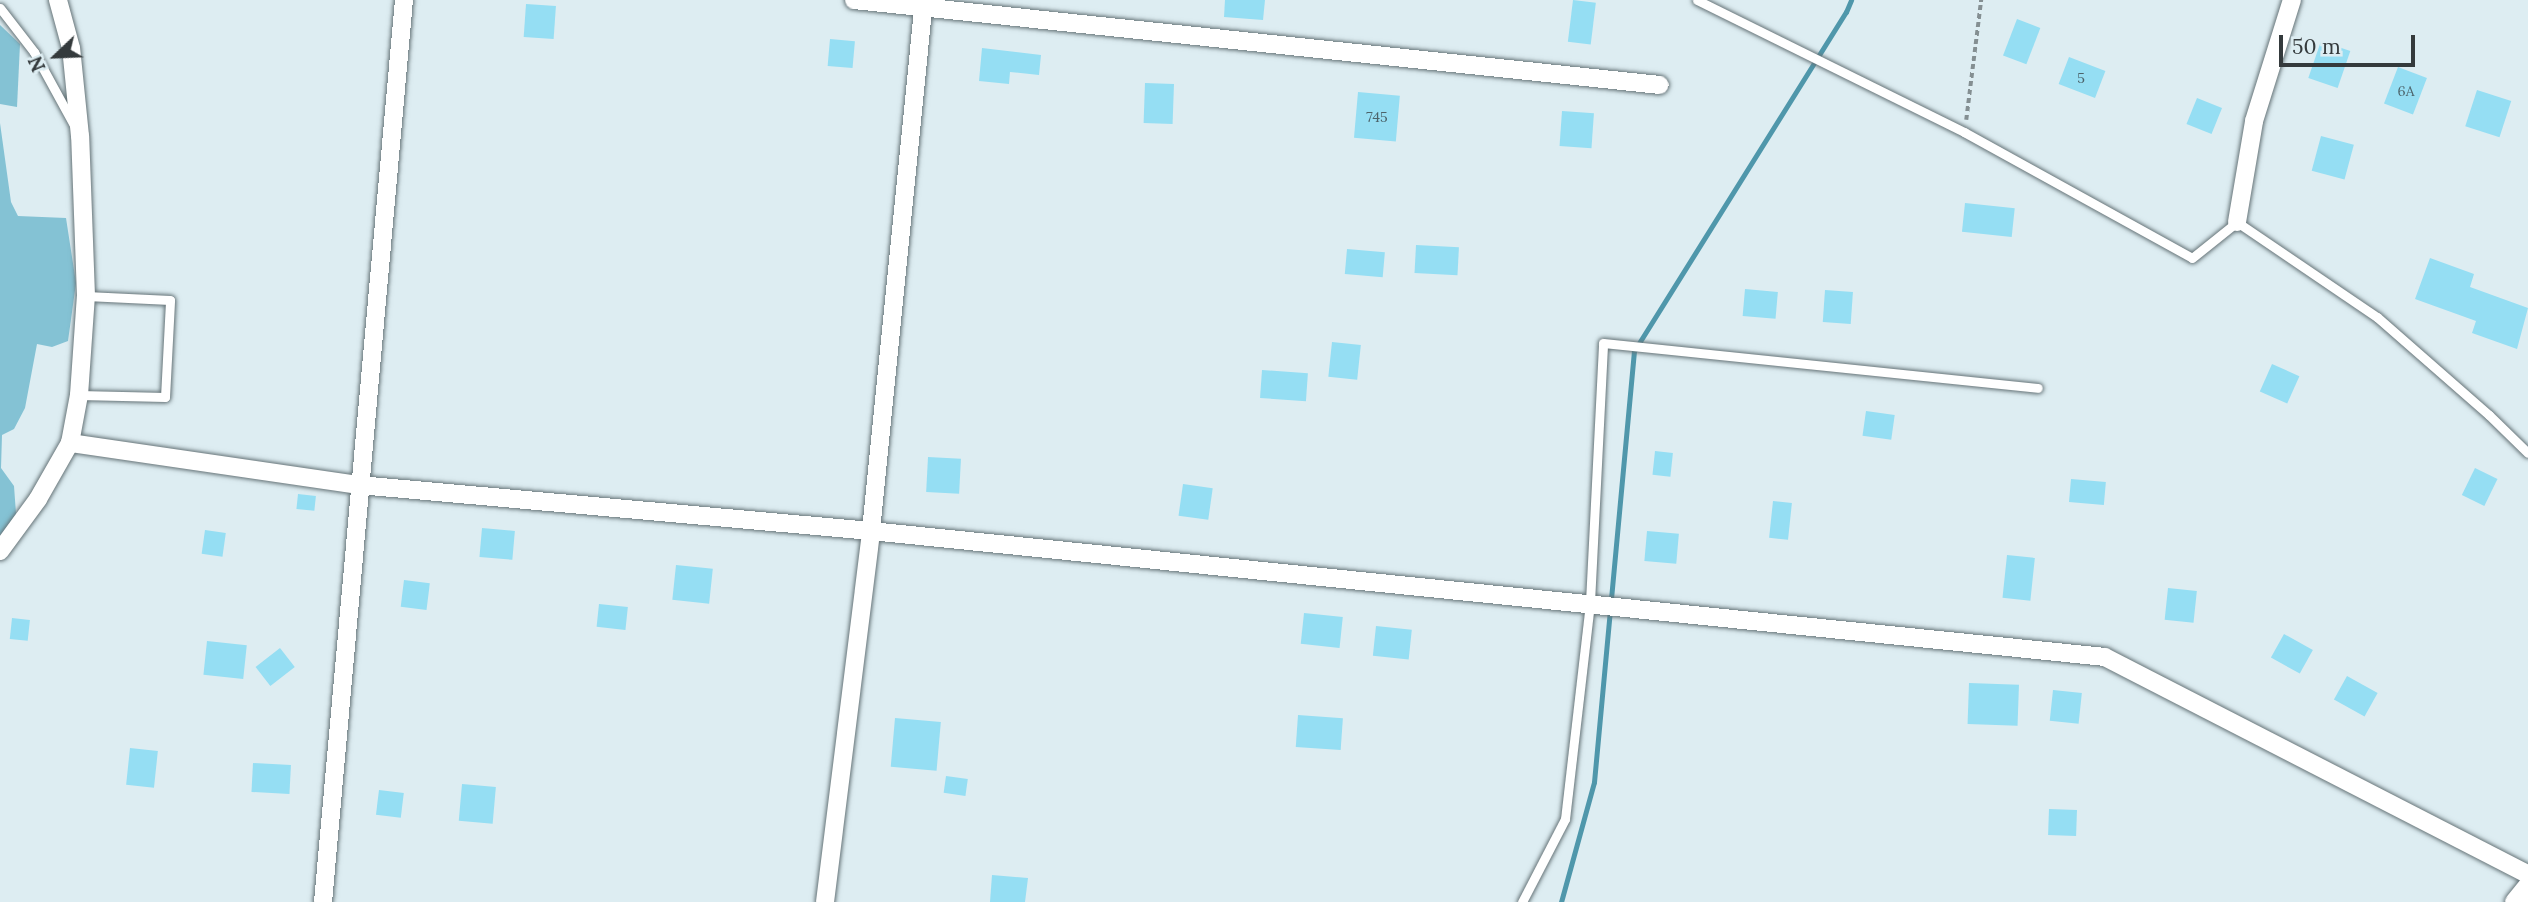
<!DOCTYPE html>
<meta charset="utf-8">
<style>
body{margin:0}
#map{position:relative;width:2528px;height:902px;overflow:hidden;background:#ddedf2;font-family:Lora,serif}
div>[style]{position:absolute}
.green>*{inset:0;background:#84c2d4}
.stream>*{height:5px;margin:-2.5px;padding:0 2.5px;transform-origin:2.5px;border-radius:2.5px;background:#4f97ab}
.building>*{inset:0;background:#95def3;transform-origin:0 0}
.path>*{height:3.5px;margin-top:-1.75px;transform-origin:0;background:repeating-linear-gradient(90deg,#848f92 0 5px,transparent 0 8.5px)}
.roads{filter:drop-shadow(0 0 2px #667478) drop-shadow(0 0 2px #667478)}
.service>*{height:9px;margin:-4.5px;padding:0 4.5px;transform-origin:4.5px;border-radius:4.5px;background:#fff}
.minor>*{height:18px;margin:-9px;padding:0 9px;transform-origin:9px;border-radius:9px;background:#fff}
.tertiary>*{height:21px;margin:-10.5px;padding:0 10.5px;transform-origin:10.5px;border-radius:10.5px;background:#fff}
span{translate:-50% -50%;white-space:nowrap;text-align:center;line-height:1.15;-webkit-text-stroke:7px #ddedf2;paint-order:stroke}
.number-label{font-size:14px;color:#4c636a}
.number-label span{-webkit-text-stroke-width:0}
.north{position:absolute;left:21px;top:21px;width:70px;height:70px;-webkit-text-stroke:5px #ddedf2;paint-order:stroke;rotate:247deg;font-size:19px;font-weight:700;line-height:28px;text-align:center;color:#343a3c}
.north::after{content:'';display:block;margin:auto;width:24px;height:32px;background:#343a3c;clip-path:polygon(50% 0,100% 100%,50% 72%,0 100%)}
.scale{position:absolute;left:2279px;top:35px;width:136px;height:32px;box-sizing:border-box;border:4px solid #343a3c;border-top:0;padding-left:9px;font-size:21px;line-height:24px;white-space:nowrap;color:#343a3c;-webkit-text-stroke:5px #ddedf2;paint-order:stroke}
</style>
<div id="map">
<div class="green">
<div style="clip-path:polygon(0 25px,20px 44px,17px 107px,0 104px)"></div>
<div style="clip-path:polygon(0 123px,11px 202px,18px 216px,66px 218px,76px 283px,68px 341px,52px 347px,37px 344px,25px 408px,14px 429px,2px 435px,1px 468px,14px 486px,17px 527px,0 558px)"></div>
</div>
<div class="stream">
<div style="left:1561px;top:902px;width:124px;rotate:-74.6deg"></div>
<div style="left:1594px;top:782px;width:433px;rotate:-84.7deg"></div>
<div style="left:1634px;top:351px;width:400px;rotate:-58deg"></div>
<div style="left:1846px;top:12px;width:13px;rotate:-67deg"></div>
</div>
<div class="building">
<div style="clip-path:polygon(1225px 0,1265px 0,1263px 20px,1224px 17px)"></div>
<div style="left:1573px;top:0;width:23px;height:42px;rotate:7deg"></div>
<div style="left:526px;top:4px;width:30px;height:33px;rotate:4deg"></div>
<div style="left:2017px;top:19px;width:25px;height:39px;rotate:21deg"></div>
<div style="left:830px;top:39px;width:25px;height:27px;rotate:5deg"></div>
<div style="left:2321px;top:41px;width:31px;height:39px;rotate:19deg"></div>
<div style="clip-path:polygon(982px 48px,1041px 55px,1039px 75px,1010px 72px,1009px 84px,979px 81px)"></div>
<div style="left:2069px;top:57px;width:39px;height:29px;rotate:21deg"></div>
<div style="left:2398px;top:67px;width:31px;height:39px;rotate:21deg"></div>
<div style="left:1145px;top:83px;width:29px;height:40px;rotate:2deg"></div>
<div style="left:2477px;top:90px;width:36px;height:38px;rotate:18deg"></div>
<div style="left:1358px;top:92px;width:42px;height:46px;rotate:5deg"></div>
<div style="left:2197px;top:98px;width:27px;height:28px;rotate:22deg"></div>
<div style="left:1562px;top:111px;width:32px;height:35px;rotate:4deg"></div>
<div style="left:2321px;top:136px;width:34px;height:36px;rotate:15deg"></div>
<div style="left:1965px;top:203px;width:50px;height:29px;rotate:6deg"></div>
<div style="left:1416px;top:245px;width:43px;height:28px;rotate:3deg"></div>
<div style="left:1347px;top:249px;width:38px;height:25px;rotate:5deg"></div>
<div style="clip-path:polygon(2430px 258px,2474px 274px,2470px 287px,2528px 308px,2517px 349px,2472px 333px,2476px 321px,2415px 299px)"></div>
<div style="left:1745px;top:289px;width:33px;height:27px;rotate:5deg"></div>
<div style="left:1825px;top:290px;width:28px;height:32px;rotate:4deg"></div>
<div style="left:1332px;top:342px;width:29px;height:35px;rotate:6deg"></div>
<div style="left:2272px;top:364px;width:30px;height:30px;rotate:24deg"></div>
<div style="left:1262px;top:370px;width:46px;height:28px;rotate:4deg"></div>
<div style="left:1866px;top:411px;width:29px;height:25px;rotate:8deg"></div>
<div style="left:1655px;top:451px;width:18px;height:24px;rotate:6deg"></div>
<div style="left:928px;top:457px;width:33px;height:35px;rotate:3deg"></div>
<div style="left:2475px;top:468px;width:25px;height:30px;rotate:26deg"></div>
<div style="left:2071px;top:479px;width:35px;height:23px;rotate:5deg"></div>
<div style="left:1183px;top:484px;width:30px;height:32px;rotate:8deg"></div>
<div style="left:298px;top:494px;width:18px;height:15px;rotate:6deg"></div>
<div style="left:1773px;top:501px;width:19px;height:37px;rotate:6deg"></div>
<div style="left:482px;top:528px;width:33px;height:29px;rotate:5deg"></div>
<div style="left:205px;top:530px;width:21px;height:24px;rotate:8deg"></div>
<div style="left:1647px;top:531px;width:32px;height:30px;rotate:5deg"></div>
<div style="left:2007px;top:555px;width:28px;height:43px;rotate:6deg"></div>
<div style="left:676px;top:565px;width:37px;height:35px;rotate:6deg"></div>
<div style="left:404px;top:580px;width:26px;height:27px;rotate:7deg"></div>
<div style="left:2168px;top:588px;width:29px;height:32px;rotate:6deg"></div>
<div style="left:599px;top:604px;width:29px;height:23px;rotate:6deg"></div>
<div style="left:1304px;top:613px;width:39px;height:31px;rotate:6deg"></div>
<div style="left:12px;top:618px;width:18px;height:21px;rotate:6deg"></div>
<div style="left:1376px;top:626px;width:36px;height:30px;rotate:6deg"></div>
<div style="left:2284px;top:634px;width:33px;height:27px;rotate:29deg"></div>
<div style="left:207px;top:641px;width:40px;height:34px;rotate:6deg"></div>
<div style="left:280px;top:648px;width:24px;height:31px;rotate:52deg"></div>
<div style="left:2347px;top:676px;width:35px;height:27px;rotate:29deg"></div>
<div style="left:1969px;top:683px;width:50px;height:41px;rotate:2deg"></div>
<div style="left:2053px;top:690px;width:29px;height:31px;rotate:6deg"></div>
<div style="left:1298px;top:715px;width:45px;height:32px;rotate:4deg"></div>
<div style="left:895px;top:718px;width:46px;height:49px;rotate:5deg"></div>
<div style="left:130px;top:748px;width:28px;height:37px;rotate:6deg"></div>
<div style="left:253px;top:763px;width:38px;height:29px;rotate:3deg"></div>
<div style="left:946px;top:776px;width:22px;height:17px;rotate:8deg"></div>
<div style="left:462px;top:784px;width:34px;height:37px;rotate:5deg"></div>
<div style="left:379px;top:790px;width:25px;height:25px;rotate:7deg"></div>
<div style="left:2049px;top:809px;width:28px;height:26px;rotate:2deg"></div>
<div style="clip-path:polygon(992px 875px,1028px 878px,1025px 902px,990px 902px)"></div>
</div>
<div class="path">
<div style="left:1966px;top:120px;width:121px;rotate:-82.9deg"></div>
</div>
<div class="roads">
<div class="service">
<div style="left:1697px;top:0;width:298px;rotate:26.3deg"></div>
<div style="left:1964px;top:132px;width:260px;rotate:28.9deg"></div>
<div style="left:2192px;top:258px;width:58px;rotate:-38.7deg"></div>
<div style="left:2237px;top:222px;width:169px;rotate:34.2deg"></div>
<div style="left:2377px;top:317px;width:149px;rotate:41.2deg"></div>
<div style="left:2489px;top:415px;width:54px;rotate:44.3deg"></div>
<div style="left:0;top:8px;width:56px;rotate:52.3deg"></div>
<div style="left:34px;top:52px;width:83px;rotate:61.3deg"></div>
<div style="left:79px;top:395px;width:86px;rotate:1.3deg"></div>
<div style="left:165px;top:397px;width:97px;rotate:-87deg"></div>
<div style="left:170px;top:300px;width:84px;rotate:-177.3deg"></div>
<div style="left:1522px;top:902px;width:93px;rotate:-62.6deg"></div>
<div style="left:1565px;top:819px;width:218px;rotate:-83.4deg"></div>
<div style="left:1590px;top:602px;width:259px;rotate:-87.1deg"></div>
<div style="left:1603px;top:343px;width:437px;rotate:5.9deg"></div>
</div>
<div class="minor">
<div style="left:854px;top:0;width:810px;rotate:6.02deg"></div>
<div style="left:2237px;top:222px;width:102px;rotate:-80.4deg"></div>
<div style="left:2254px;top:121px;width:127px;rotate:-72.6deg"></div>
<div style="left:70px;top:443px;width:292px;rotate:8.3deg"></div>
<div style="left:359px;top:485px;width:514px;rotate:5.13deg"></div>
<div style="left:871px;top:531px;width:1240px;rotate:5.83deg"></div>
<div style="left:2105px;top:657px;width:475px;rotate:27.2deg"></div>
<div style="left:0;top:551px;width:64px;rotate:-53.8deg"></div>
<div style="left:38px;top:499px;width:64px;rotate:-60.3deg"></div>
<div style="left:70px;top:443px;width:49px;rotate:-79.4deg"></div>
<div style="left:79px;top:395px;width:99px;rotate:-86deg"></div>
<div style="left:86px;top:296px;width:160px;rotate:-92.1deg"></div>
<div style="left:80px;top:136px;width:88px;rotate:-95.8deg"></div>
<div style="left:71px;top:48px;width:50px;rotate:-105.2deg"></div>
<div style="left:323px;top:902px;width:906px;rotate:-84.87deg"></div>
<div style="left:825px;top:902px;width:374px;rotate:-82.9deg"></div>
<div style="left:871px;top:531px;width:534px;rotate:-84.3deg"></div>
</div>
<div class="tertiary">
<div style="left:2515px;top:902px;width:21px;rotate:-51deg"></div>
</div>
</div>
<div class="number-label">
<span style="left:2081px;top:78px">5</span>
<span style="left:2406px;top:91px">6А</span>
<span style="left:1377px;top:117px">745</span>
</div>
<div class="north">N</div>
<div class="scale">50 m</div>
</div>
